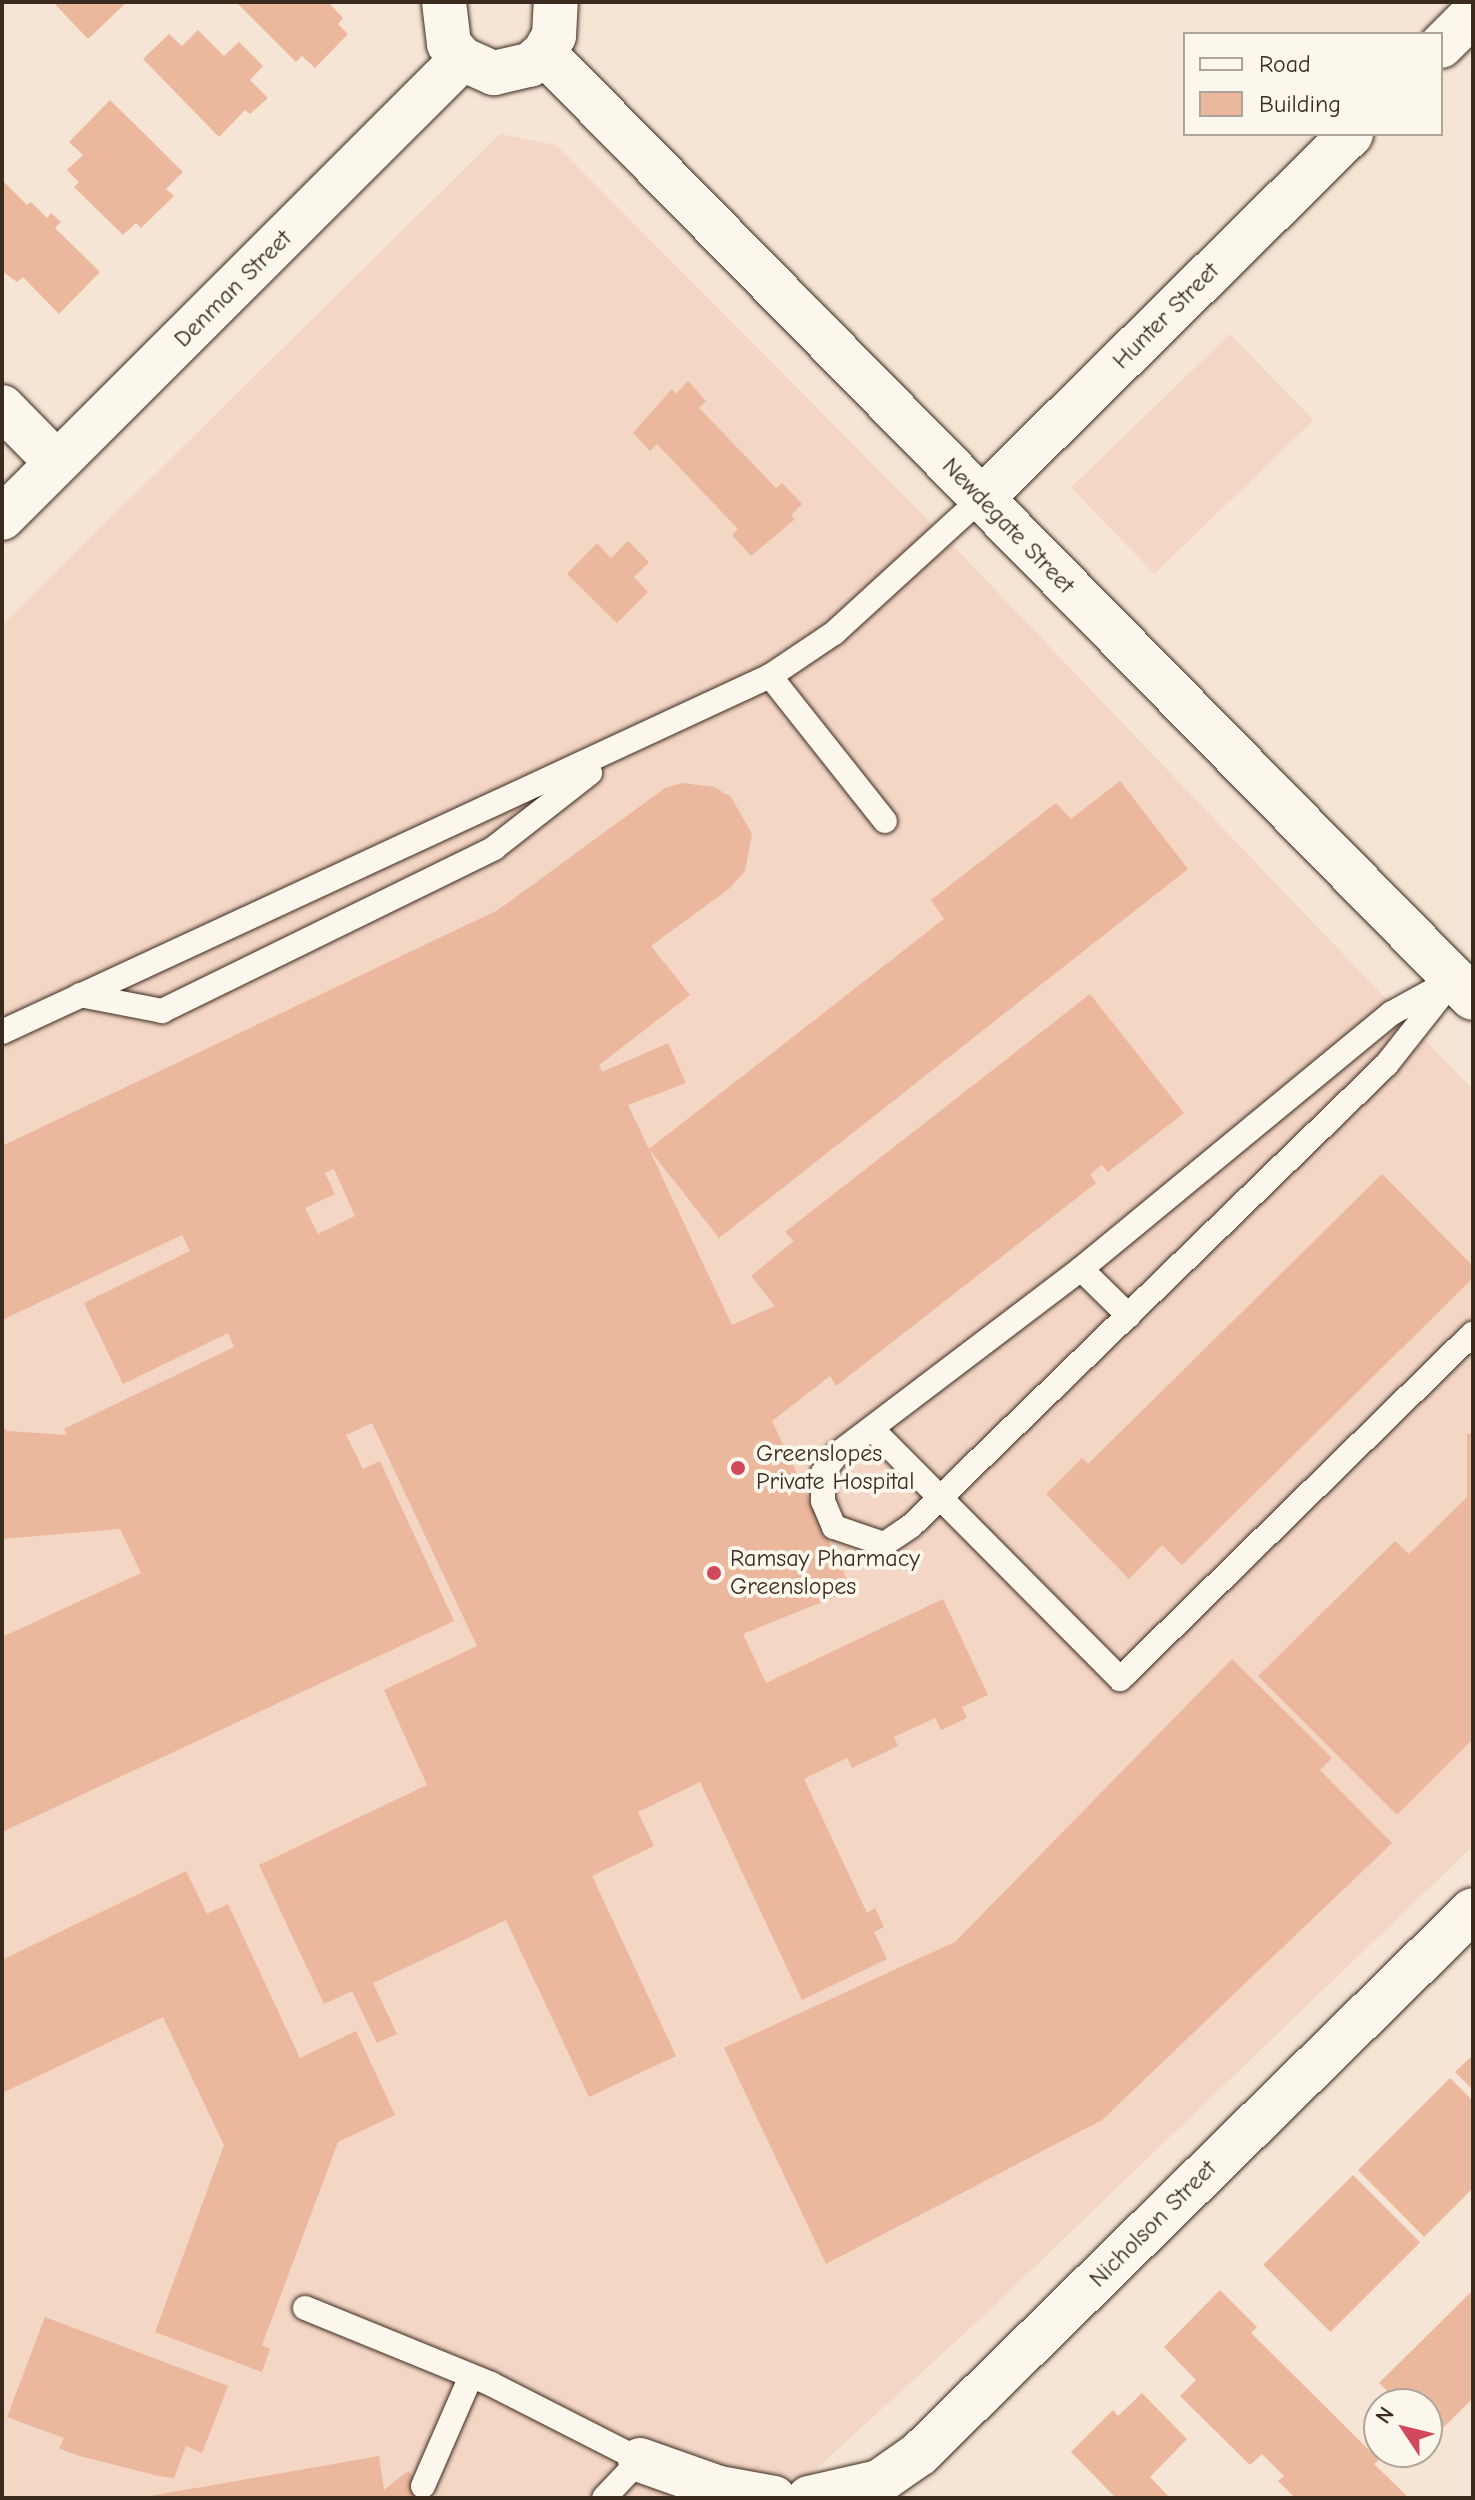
<!DOCTYPE html>
<style>
body{margin:0}
#map{position:relative;width:1475px;height:2500px;overflow:hidden;background:#f6e4d4;font-family:"Comic Neue",sans-serif}
div>[style]{position:absolute}
.built>*{inset:0;background:#f3d6c4;transform-origin:0 0}
.building>*{inset:0;background:#ebb79d;transform-origin:0 0}
.roads{filter:drop-shadow(0 0 2px #3b2a1e) drop-shadow(0 0 2px #3b2a1e)}
.service>*{height:24px;margin:-12px;padding:0 12px;transform-origin:12px;border-radius:12px;background:#fbf7ec}
.minor>*{height:44px;margin:-22px;padding:0 22px;transform-origin:22px;border-radius:22px;background:#fbf7ec}
.tertiary>*{height:44px;margin:-22px;padding:0 22px;transform-origin:22px;border-radius:22px;background:#fbf7ec}
.dots>*{width:22px;height:22px;translate:-50% -50%;box-sizing:border-box;border:4px solid #fbf7ec;border-radius:50%}
span{translate:-50% -50%;white-space:nowrap;text-align:center;line-height:1.15;-webkit-text-stroke:8px #fbf7ec;paint-order:stroke}
.street-label{font-size:24px;color:#3b2a1e}
.poi-label{font-size:24px;color:#3b2a1e}
.left{translate:0 -50%;text-align:left}
.frame{position:absolute;inset:0;border:4px solid #3b2a1e;pointer-events:none}
.legend{position:absolute;left:1183px;top:32px;width:260px;height:104px;box-sizing:border-box;background:#fbf7ec;border:2px solid #aea59a;margin:0;padding:10px 14px;list-style:none;font-size:24px;color:#3b2a1e}
.legend li{display:flex;align-items:center;gap:16px;height:40px}
.legend b{width:40px;border:2px solid #aea59a}
.north{position:absolute;left:1363px;top:2388px;width:80px;height:80px;box-sizing:border-box;background:#fbf7ec;border:2px solid #aea59a;border-radius:50%;rotate:305deg;font-size:22px;font-weight:700;line-height:32px;text-align:center;color:#3b2a1e}
.north::after{content:'';display:block;margin:auto;width:28px;height:36px;background:#d1495b;clip-path:polygon(50% 0,100% 100%,50% 72%,0 100%)}
</style>
<div id="map">
<div class="built">
<div style="clip-path:polygon(500px 134px,556px 145px,940px 532px,1473px 1090px,1473px 1846px,978px 2321px,784px 2498px,2px 2498px,2px 625px)"></div>
<div style="left:1230px;top:334px;width:120px;height:221px;rotate:46deg"></div>
</div>
<div class="building">
<div style="clip-path:polygon(53px 2px,127px 2px,88px 39px)"></div>
<div style="clip-path:polygon(236px 2px,328px 2px,343px 18px,338px 24px,348px 34px,315px 68px,302px 56px,296px 62px)"></div>
<div style="clip-path:polygon(198px 30px,224px 56px,239px 42px,263px 66px,250px 80px,268px 98px,250px 114px,245px 110px,219px 137px,143px 59px,169px 34px,182px 46px)"></div>
<div style="clip-path:polygon(110px 100px,183px 172px,166px 189px,174px 196px,141px 228px,136px 223px,123px 235px,74px 187px,79px 182px,67px 170px,83px 155px,69px 142px)"></div>
<div style="clip-path:polygon(2px 180px,27px 205px,31px 202px,47px 218px,51px 213px,61px 222px,55px 228px,100px 272px,59px 314px,23px 277px,17px 282px,2px 271px)"></div>
<div style="clip-path:polygon(688px 381px,706px 401px,699px 408px,776px 488px,782px 483px,802px 504px,791px 515px,795px 519px,751px 556px,732px 535px,738px 529px,657px 444px,650px 451px,633px 433px,672px 389px,676px 394px)"></div>
<div style="clip-path:polygon(628px 541px,649px 562px,634px 577px,648px 592px,617px 623px,567px 574px,597px 543px,611px 558px)"></div>
<div style="clip-path:polygon(evenodd,1120px 781px,1188px 869px,719px 1238px,649px 1149px,732px 1325px,775px 1306px,751px 1276px,794px 1241px,785px 1232px,1090px 994px,1184px 1113px,1108px 1172px,1102px 1165px,1090px 1174px,1096px 1183px,836px 1386px,830px 1376px,772px 1421px,852px 1590px,743px 1634px,766px 1683px,943px 1599px,988px 1695px,962px 1707px,967px 1718px,941px 1730px,935px 1718px,894px 1737px,898px 1746px,852px 1768px,847px 1758px,804px 1779px,867px 1913px,875px 1908px,884px 1927px,874px 1932px,887px 1959px,802px 2000px,700px 1782px,638px 1812px,654px 1846px,592px 1876px,676px 2056px,589px 2097px,506px 1920px,373px 1983px,397px 2034px,377px 2043px,352px 1991px,324px 2004px,259px 1865px,427px 1785px,384px 1690px,477px 1646px,372px 1423px,346px 1435px,363px 1469px,380px 1461px,454px 1621px,2px 1832px,2px 1637px,141px 1573px,120px 1529px,2px 1539px,2px 1426px,7px 1431px,67px 1435px,64px 1429px,234px 1347px,228px 1333px,123px 1384px,84px 1303px,190px 1251px,182px 1235px,2px 1320px,2px 1146px,498px 910px,665px 788px,682px 783px,714px 787px,731px 797px,752px 834px,745px 871px,730px 888px,651px 946px,690px 995px,599px 1065px,602px 1072px,668px 1043px,686px 1083px,628px 1105px,649px 1149px,944px 919px,931px 900px,1056px 803px,1071px 819px,1120px 781px,334px 1169px,355px 1216px,318px 1234px,305px 1208px,335px 1194px,325px 1173px,334px 1169px)"></div>
<div style="clip-path:polygon(1382px 1174px,1473px 1266px,1473px 1278px,1182px 1565px,1162px 1545px,1129px 1579px,1046px 1494px,1082px 1458px,1088px 1464px)"></div>
<div style="clip-path:polygon(1467px 1434px,1473px 1434px,1473px 1739px,1397px 1815px,1258px 1676px,1395px 1541px,1409px 1554px,1467px 1497px)"></div>
<div style="clip-path:polygon(1232px 1659px,1332px 1758px,1320px 1770px,1392px 1843px,1102px 2120px,826px 2264px,724px 2048px,955px 1942px)"></div>
<div style="clip-path:polygon(186px 1871px,207px 1914px,228px 1904px,300px 2058px,356px 2031px,395px 2115px,338px 2142px,262px 2345px,270px 2349px,262px 2372px,155px 2332px,224px 2145px,163px 2017px,2px 2093px,2px 1960px)"></div>
<div style="clip-path:polygon(1473px 2055px,1473px 2090px,1455px 2072px)"></div>
<div style="clip-path:polygon(1450px 2078px,1473px 2101px,1473px 2188px,1424px 2237px,1358px 2170px)"></div>
<div style="left:1353px;top:2175px;width:95px;height:127px;rotate:45deg"></div>
<div style="clip-path:polygon(1220px 2290px,1257px 2327px,1251px 2333px,1379px 2460px,1374px 2464px,1409px 2498px,1295px 2498px,1278px 2481px,1284px 2476px,1262px 2454px,1250px 2465px,1180px 2396px,1196px 2380px,1164px 2347px)"></div>
<div style="clip-path:polygon(1471px 2292px,1473px 2398px,1433px 2438px,1427px 2432px,1427px 2404px,1400px 2404px,1379px 2383px)"></div>
<div style="clip-path:polygon(45px 2317px,228px 2386px,202px 2453px,186px 2446px,174px 2478px,158px 2476px,76px 2455px,59px 2448px,64px 2438px,7px 2417px)"></div>
<div style="clip-path:polygon(1142px 2393px,1187px 2439px,1150px 2477px,1170px 2498px,1116px 2498px,1071px 2452px,1113px 2410px,1118px 2416px)"></div>
<div style="clip-path:polygon(379px 2456px,384px 2490px,408px 2471px,433px 2498px,139px 2498px)"></div>
</div>
<div class="roads">
<div class="service">
<div style="left:770px;top:676px;width:185px;rotate:51.6deg"></div>
<div style="left:1454px;top:979px;width:110px;rotate:128.3deg"></div>
<div style="left:1386px;top:1065px;width:662px;rotate:135.86deg"></div>
<div style="left:911px;top:1526px;width:32px;rotate:146deg"></div>
<div style="left:884px;top:1544px;width:53px;rotate:-161.2deg"></div>
<div style="left:834px;top:1527px;width:28px;rotate:-113deg"></div>
<div style="left:823px;top:1501px;width:28px;rotate:-90deg"></div>
<div style="left:823px;top:1473px;width:22px;rotate:-54deg"></div>
<div style="left:836px;top:1455px;width:308px;rotate:-37.2deg"></div>
<div style="left:1081px;top:1269px;width:403px;rotate:-39.5deg"></div>
<div style="left:1392px;top:1013px;width:71px;rotate:-28.7deg"></div>
<div style="left:80px;top:995px;width:84px;rotate:11deg"></div>
<div style="left:162px;top:1011px;width:370px;rotate:-26.1deg"></div>
<div style="left:494px;top:848px;width:122px;rotate:-38deg"></div>
<div style="left:2px;top:1032px;width:846px;rotate:-24.87deg"></div>
<div style="left:770px;top:676px;width:77px;rotate:-33.9deg"></div>
<div style="left:834px;top:633px;width:199px;rotate:-42.4deg"></div>
<div style="left:1081px;top:1269px;width:67px;rotate:44.4deg"></div>
<div style="left:873px;top:1430px;width:351px;rotate:45.2deg"></div>
<div style="left:1120px;top:1679px;width:494px;rotate:-44.4deg"></div>
<div style="left:305px;top:2308px;width:201px;rotate:22.2deg"></div>
<div style="left:491px;top:2384px;width:167px;rotate:27deg"></div>
<div style="left:640px;top:2460px;width:52px;rotate:133.5deg"></div>
<div style="left:423px;top:2486px;width:120px;rotate:-66.4deg"></div>
</div>
<div class="minor">
<div style="left:1441px;top:46px;width:45px;rotate:-45deg"></div>
<div style="left:2px;top:407px;width:78px;rotate:45.5deg"></div>
<div style="left:981px;top:499px;width:520px;rotate:-44.61deg"></div>
<div style="left:2px;top:518px;width:650px;rotate:-44.94deg"></div>
<div style="left:640px;top:2460px;width:84px;rotate:19.5deg"></div>
<div style="left:719px;top:2488px;width:56px;rotate:10.3deg"></div>
<div style="left:809px;top:2498px;width:72px;rotate:-12.9deg"></div>
<div style="left:879px;top:2482px;width:49px;rotate:-35deg"></div>
<div style="left:919px;top:2454px;width:776px;rotate:-44.48deg"></div>
</div>
<div class="tertiary">
<div style="left:444px;top:2px;width:42px;rotate:83.2deg"></div>
<div style="left:449px;top:44px;width:20px;rotate:49deg"></div>
<div style="left:462px;top:59px;width:35px;rotate:24deg"></div>
<div style="left:494px;top:73px;width:37px;rotate:-13deg"></div>
<div style="left:530px;top:65px;width:18px;rotate:-41deg"></div>
<div style="left:544px;top:53px;width:20px;rotate:-60deg"></div>
<div style="left:554px;top:36px;width:34px;rotate:-87deg"></div>
<div style="left:544px;top:53px;width:1325px;rotate:45.49deg"></div>
</div>
</div>
<div class="dots">
<div style="left:738px;top:1468px;background:#d1495b"></div>
<div style="left:714px;top:1573px;background:#d1495b"></div>
</div>
<div class="street-label">
<span style="left:233px;top:289px;rotate:-45deg">Denman Street</span>
<span style="left:1166px;top:316px;rotate:-45deg">Hunter Street</span>
<span style="left:1008px;top:526px;rotate:46deg">Newdegate Street</span>
<span style="left:1153px;top:2224px;rotate:-45deg">Nicholson Street</span>
</div>
<div class="poi-label">
<span class="left" style="left:756px;top:1468px">Greenslopes<br>Private Hospital</span>
<span class="left" style="left:730px;top:1573px">Ramsay Pharmacy<br>Greenslopes</span>
</div>
<div class="frame"></div>
<ul class="legend">
<li><b style="height:10px;background:#fbf7ec"></b>Road</li>
<li><b style="height:22px;background:#ebb79d"></b>Building</li>
</ul>
<div class="north">N</div>
</div>
